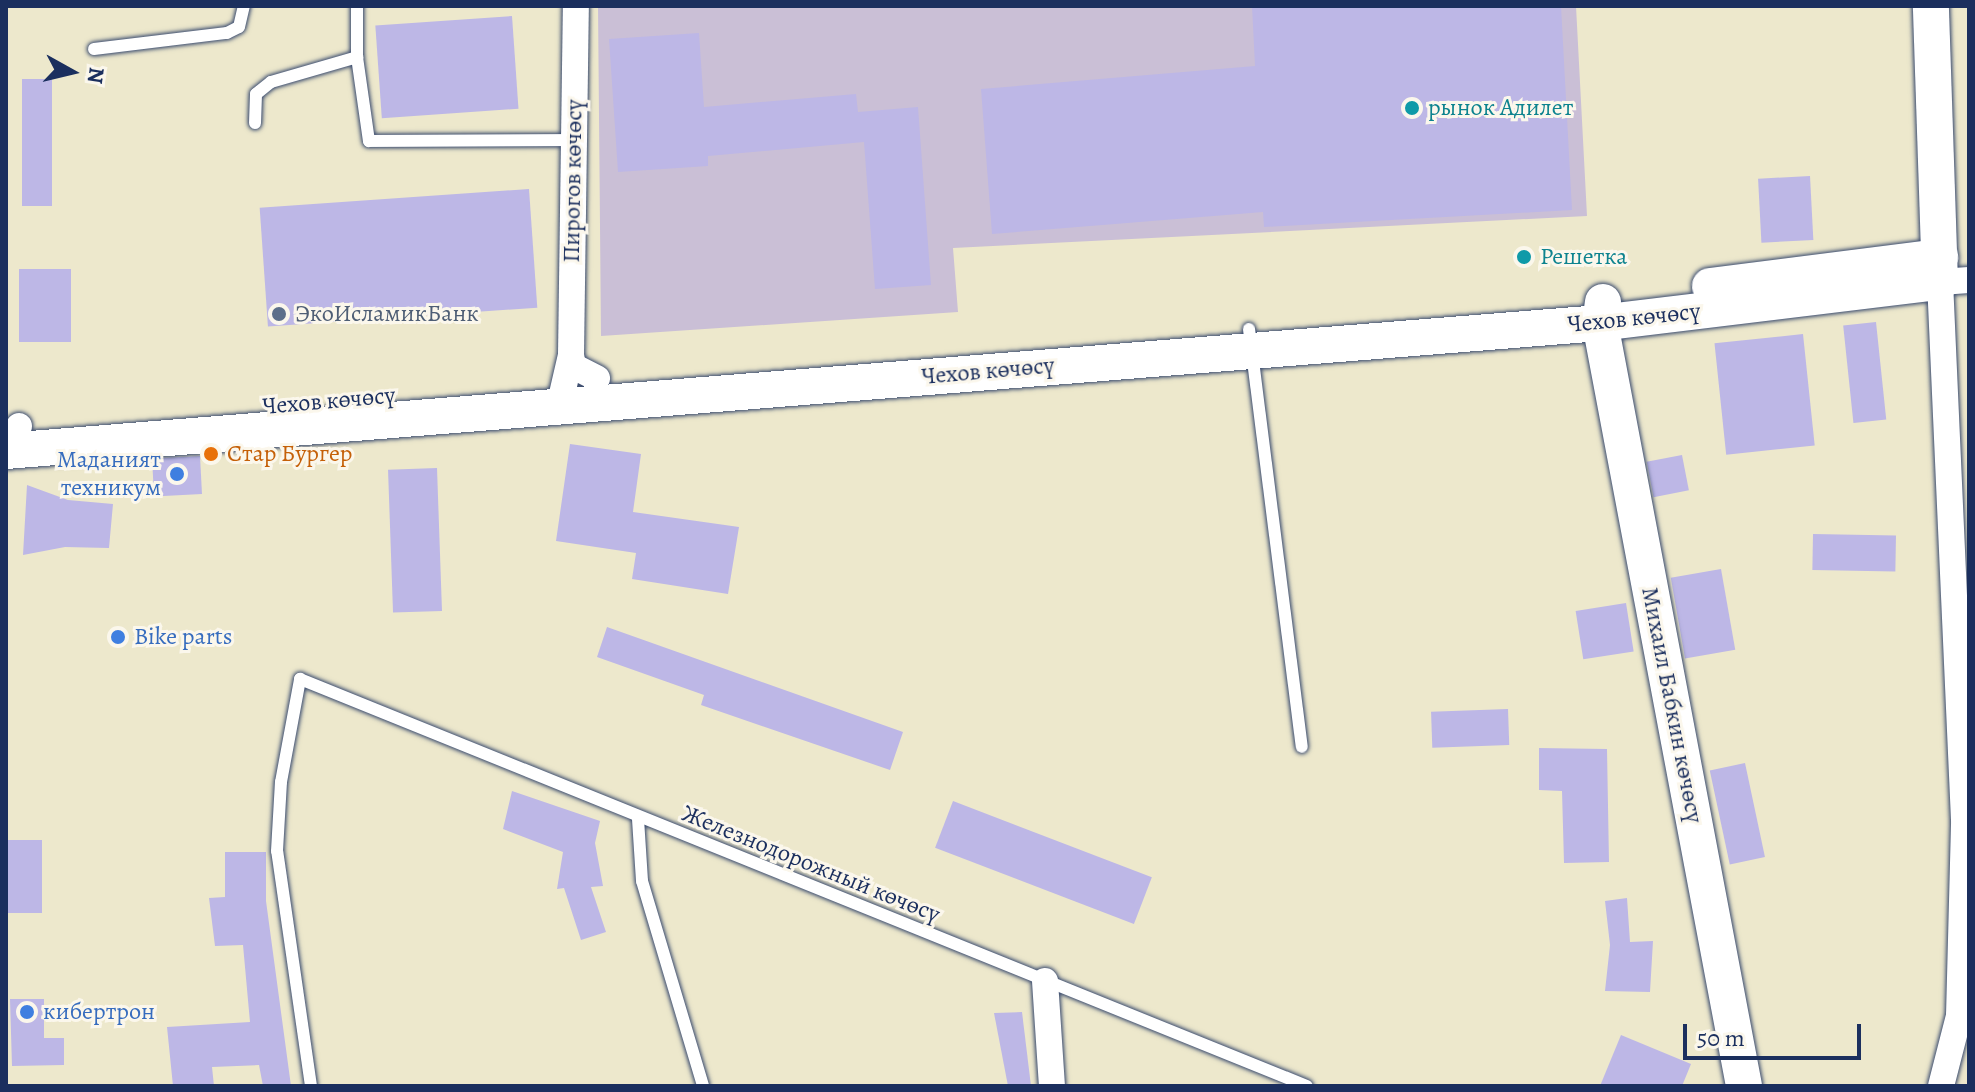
<!DOCTYPE html>
<meta charset="utf-8">
<style>
body{margin:0}
#map{position:relative;width:1975px;height:1092px;overflow:hidden;background:#ede8cc;font-family:Alegreya,serif}
div>[style]{position:absolute}
.industrial>*{inset:0;background:#cabfd6}
.building>*{inset:0;background:#bdb7e6;transform-origin:0 0}
.roads{filter:drop-shadow(0 0 2px #3a4b6e) drop-shadow(0 0 2px #3a4b6e)}
.lane>*{height:12px;margin:-6px;padding:0 6px;transform-origin:6px;border-radius:6px;background:#fff}
.street>*{height:26px;margin:-13px;padding:0 13px;transform-origin:13px;border-radius:13px;background:#fff}
.secondary>*{height:36px;margin:-18px;padding:0 18px;transform-origin:18px;border-radius:18px;background:#fff}
.dots>*{width:22px;height:22px;translate:-50% -50%;box-sizing:border-box;border:4px solid #fbf7ec;border-radius:50%}
span{translate:-50% -50%;white-space:nowrap;text-align:center;line-height:1.15;-webkit-text-stroke:6px #fbf7ec;paint-order:stroke}
.culture-label{font-size:24px;color:#0d838f}
.left{translate:0 -50%;text-align:left}
.street-label{font-size:24px;color:#1b2f5e}
.service-label{font-size:24px;color:#4e5e75}
.food-label{font-size:24px;color:#c56008}
.shop-label{font-size:24px;color:#366cbe}
.right{translate:-100% -50%;text-align:right}
.frame{position:absolute;inset:0;border:8px solid #1b2f5e;pointer-events:none}
.north{position:absolute;left:32px;top:32px;width:80px;height:80px;-webkit-text-stroke:6px #fbf7ec;paint-order:stroke;rotate:98deg;font-size:22px;font-weight:700;line-height:32px;text-align:center;color:#1b2f5e}
.north::after{content:'';display:block;margin:auto;width:28px;height:36px;background:#1b2f5e;clip-path:polygon(50% 0,100% 100%,50% 72%,0 100%)}
.scale{position:absolute;left:1683px;top:1024px;width:178px;height:36px;box-sizing:border-box;border:4px solid #1b2f5e;border-top:0;padding-left:10px;font-size:24px;line-height:28px;white-space:nowrap;color:#1b2f5e;-webkit-text-stroke:6px #fbf7ec;paint-order:stroke}
</style>
<div id="map">
<div class="industrial">
<div style="clip-path:polygon(598px 6px,1576px 6px,1587px 216px,953px 248px,958px 312px,601px 336px)"></div>
</div>
<div class="building">
<div style="clip-path:polygon(1252px 6px,1561px 6px,1572px 210px,1264px 227px,1263px 212px,992px 234px,981px 89px,1255px 66px)"></div>
<div style="left:512px;top:16px;width:93px;height:137px;rotate:86deg"></div>
<div style="clip-path:polygon(699px 33px,704px 107px,856px 94px,858px 112px,918px 107px,931px 285px,875px 289px,864px 142px,708px 156px,708px 166px,618px 172px,609px 39px)"></div>
<div style="left:22px;top:79px;width:30px;height:127px"></div>
<div style="left:1810px;top:176px;width:64px;height:52px;rotate:87deg"></div>
<div style="left:529px;top:189px;width:119px;height:270px;rotate:86deg"></div>
<div style="left:71px;top:269px;width:73px;height:52px;rotate:90deg"></div>
<div style="left:1876px;top:322px;width:98px;height:33px;rotate:84deg"></div>
<div style="left:1803px;top:334px;width:112px;height:89px;rotate:84deg"></div>
<div style="clip-path:polygon(570px 444px,641px 454px,633px 512px,739px 527px,728px 594px,632px 579px,636px 553px,556px 541px)"></div>
<div style="left:1682px;top:455px;width:36px;height:36px;rotate:79deg"></div>
<div style="left:200px;top:456px;width:38px;height:48px;rotate:87deg"></div>
<div style="left:437px;top:468px;width:143px;height:49px;rotate:88deg"></div>
<div style="clip-path:polygon(27px 485px,68px 500px,113px 504px,109px 548px,65px 547px,23px 555px)"></div>
<div style="left:1813px;top:534px;width:83px;height:36px;rotate:1deg"></div>
<div style="left:1721px;top:569px;width:82px;height:51px;rotate:80deg"></div>
<div style="left:1626px;top:603px;width:49px;height:51px;rotate:81deg"></div>
<div style="clip-path:polygon(607px 627px,903px 732px,890px 770px,701px 705px,704px 695px,597px 657px)"></div>
<div style="left:1508px;top:709px;width:36px;height:77px;rotate:88deg"></div>
<div style="clip-path:polygon(1539px 748px,1607px 749px,1609px 862px,1564px 863px,1562px 791px,1539px 790px)"></div>
<div style="left:1745px;top:763px;width:96px;height:36px;rotate:78deg"></div>
<div style="clip-path:polygon(512px 791px,600px 821px,595px 843px,603px 886px,591px 887px,606px 932px,581px 940px,564px 888px,557px 889px,563px 852px,503px 829px)"></div>
<div style="left:953px;top:801px;width:213px;height:50px;rotate:21deg"></div>
<div style="left:6px;top:840px;width:36px;height:73px"></div>
<div style="clip-path:polygon(225px 852px,266px 852px,266px 901px,291px 1086px,263px 1086px,259px 1065px,212px 1067px,214px 1086px,173px 1086px,167px 1027px,250px 1022px,243px 945px,215px 946px,209px 898px,225px 897px)"></div>
<div style="clip-path:polygon(1627px 898px,1630px 942px,1653px 941px,1650px 992px,1605px 991px,1610px 945px,1605px 901px)"></div>
<div style="clip-path:polygon(10px 999px,44px 999px,44px 1038px,64px 1038px,64px 1065px,12px 1066px)"></div>
<div style="clip-path:polygon(1022px 1012px,1031px 1086px,1008px 1086px,994px 1013px)"></div>
<div style="clip-path:polygon(1621px 1035px,1691px 1064px,1682px 1086px,1600px 1086px)"></div>
</div>
<div class="roads">
<div class="lane">
<div style="left:357px;top:6px;width:51px;rotate:90deg"></div>
<div style="left:357px;top:57px;width:85px;rotate:81.9deg"></div>
<div style="left:369px;top:141px;width:205px;rotate:-0.3deg"></div>
<div style="left:94px;top:49px;width:134px;rotate:-6.9deg"></div>
<div style="left:227px;top:33px;width:13px;rotate:-27deg"></div>
<div style="left:239px;top:27px;width:22px;rotate:-77deg"></div>
<div style="left:255px;top:123px;width:29px;rotate:-88deg"></div>
<div style="left:256px;top:94px;width:19px;rotate:-39deg"></div>
<div style="left:271px;top:82px;width:90px;rotate:-16.2deg"></div>
<div style="left:1249px;top:329px;width:421px;rotate:82.8deg"></div>
<div style="left:638px;top:819px;width:62px;rotate:86.3deg"></div>
<div style="left:642px;top:881px;width:214px;rotate:73.4deg"></div>
<div style="left:311px;top:1086px;width:237px;rotate:-98.2deg"></div>
<div style="left:277px;top:851px;width:69px;rotate:-86.7deg"></div>
<div style="left:281px;top:782px;width:105px;rotate:-79.5deg"></div>
<div style="left:300px;top:679px;width:1086px;rotate:22.01deg"></div>
</div>
<div class="street">
<div style="left:571px;top:355px;width:11px;rotate:80deg"></div>
<div style="left:573px;top:366px;width:27px;rotate:27deg"></div>
<div style="left:559px;top:407px;width:53px;rotate:-77deg"></div>
<div style="left:571px;top:355px;width:349px;rotate:-89.2deg"></div>
<div style="left:19px;top:426px;width:18px;rotate:124deg"></div>
<div style="left:9px;top:441px;width:14px;rotate:45deg"></div>
<div style="left:1045px;top:981px;width:105px;rotate:86.2deg"></div>
<div style="left:1941px;top:1086px;width:72px;rotate:-75.6deg"></div>
<div style="left:1959px;top:1016px;width:196px;rotate:-88.5deg"></div>
<div style="left:1964px;top:820px;width:539px;rotate:-92.55deg"></div>
<div style="left:1940px;top:282px;width:29px;rotate:-4deg"></div>
</div>
<div class="secondary">
<div style="left:1710px;top:286px;width:232px;rotate:-7.2deg"></div>
<div style="left:1603px;top:302px;width:21px;rotate:98deg"></div>
<div style="left:1600px;top:323px;width:776px;rotate:79.31deg"></div>
<div style="left:6px;top:451px;width:1599px;rotate:-4.59deg"></div>
<div style="left:1600px;top:323px;width:342px;rotate:-6.9deg"></div>
<div style="left:1940px;top:282px;width:276px;rotate:-91.9deg"></div>
</div>
</div>
<div class="dots">
<div style="left:1412px;top:108px;background:#0f9aa8"></div>
<div style="left:1524px;top:257px;background:#0f9aa8"></div>
<div style="left:279px;top:314px;background:#5c6f8a"></div>
<div style="left:211px;top:454px;background:#e8710a"></div>
<div style="left:177px;top:474px;background:#3f7fe0"></div>
<div style="left:118px;top:637px;background:#3f7fe0"></div>
<div style="left:27px;top:1012px;background:#3f7fe0"></div>
</div>
<div class="culture-label">
<span class="left" style="left:1428px;top:108px">рынок Адилет</span>
<span class="left" style="left:1540px;top:257px">Решетка</span>
</div>
<div class="street-label">
<span style="left:573px;top:181px;rotate:-89deg">Пирогов көчөсү</span>
<span style="left:1634px;top:318px;rotate:-6deg">Чехов көчөсү</span>
<span style="left:988px;top:371px;rotate:-5deg">Чехов көчөсү</span>
<span style="left:329px;top:401px;rotate:-5deg">Чехов көчөсү</span>
<span style="left:1672px;top:705px;rotate:79deg">Михаил Бабкин көчөсү</span>
<span style="left:811px;top:864px;rotate:22deg">Железнодорожный көчөсү</span>
</div>
<div class="service-label">
<span class="left" style="left:295px;top:314px">ЭкоИсламикБанк</span>
</div>
<div class="food-label">
<span class="left" style="left:227px;top:454px">Стар Бургер</span>
</div>
<div class="shop-label">
<span class="right" style="left:161px;top:474px">Маданият<br>техникум</span>
<span class="left" style="left:134px;top:637px">Bike parts</span>
<span class="left" style="left:43px;top:1012px">кибертрон</span>
</div>
<div class="frame"></div>
<div class="north">N</div>
<div class="scale">50 m</div>
</div>
